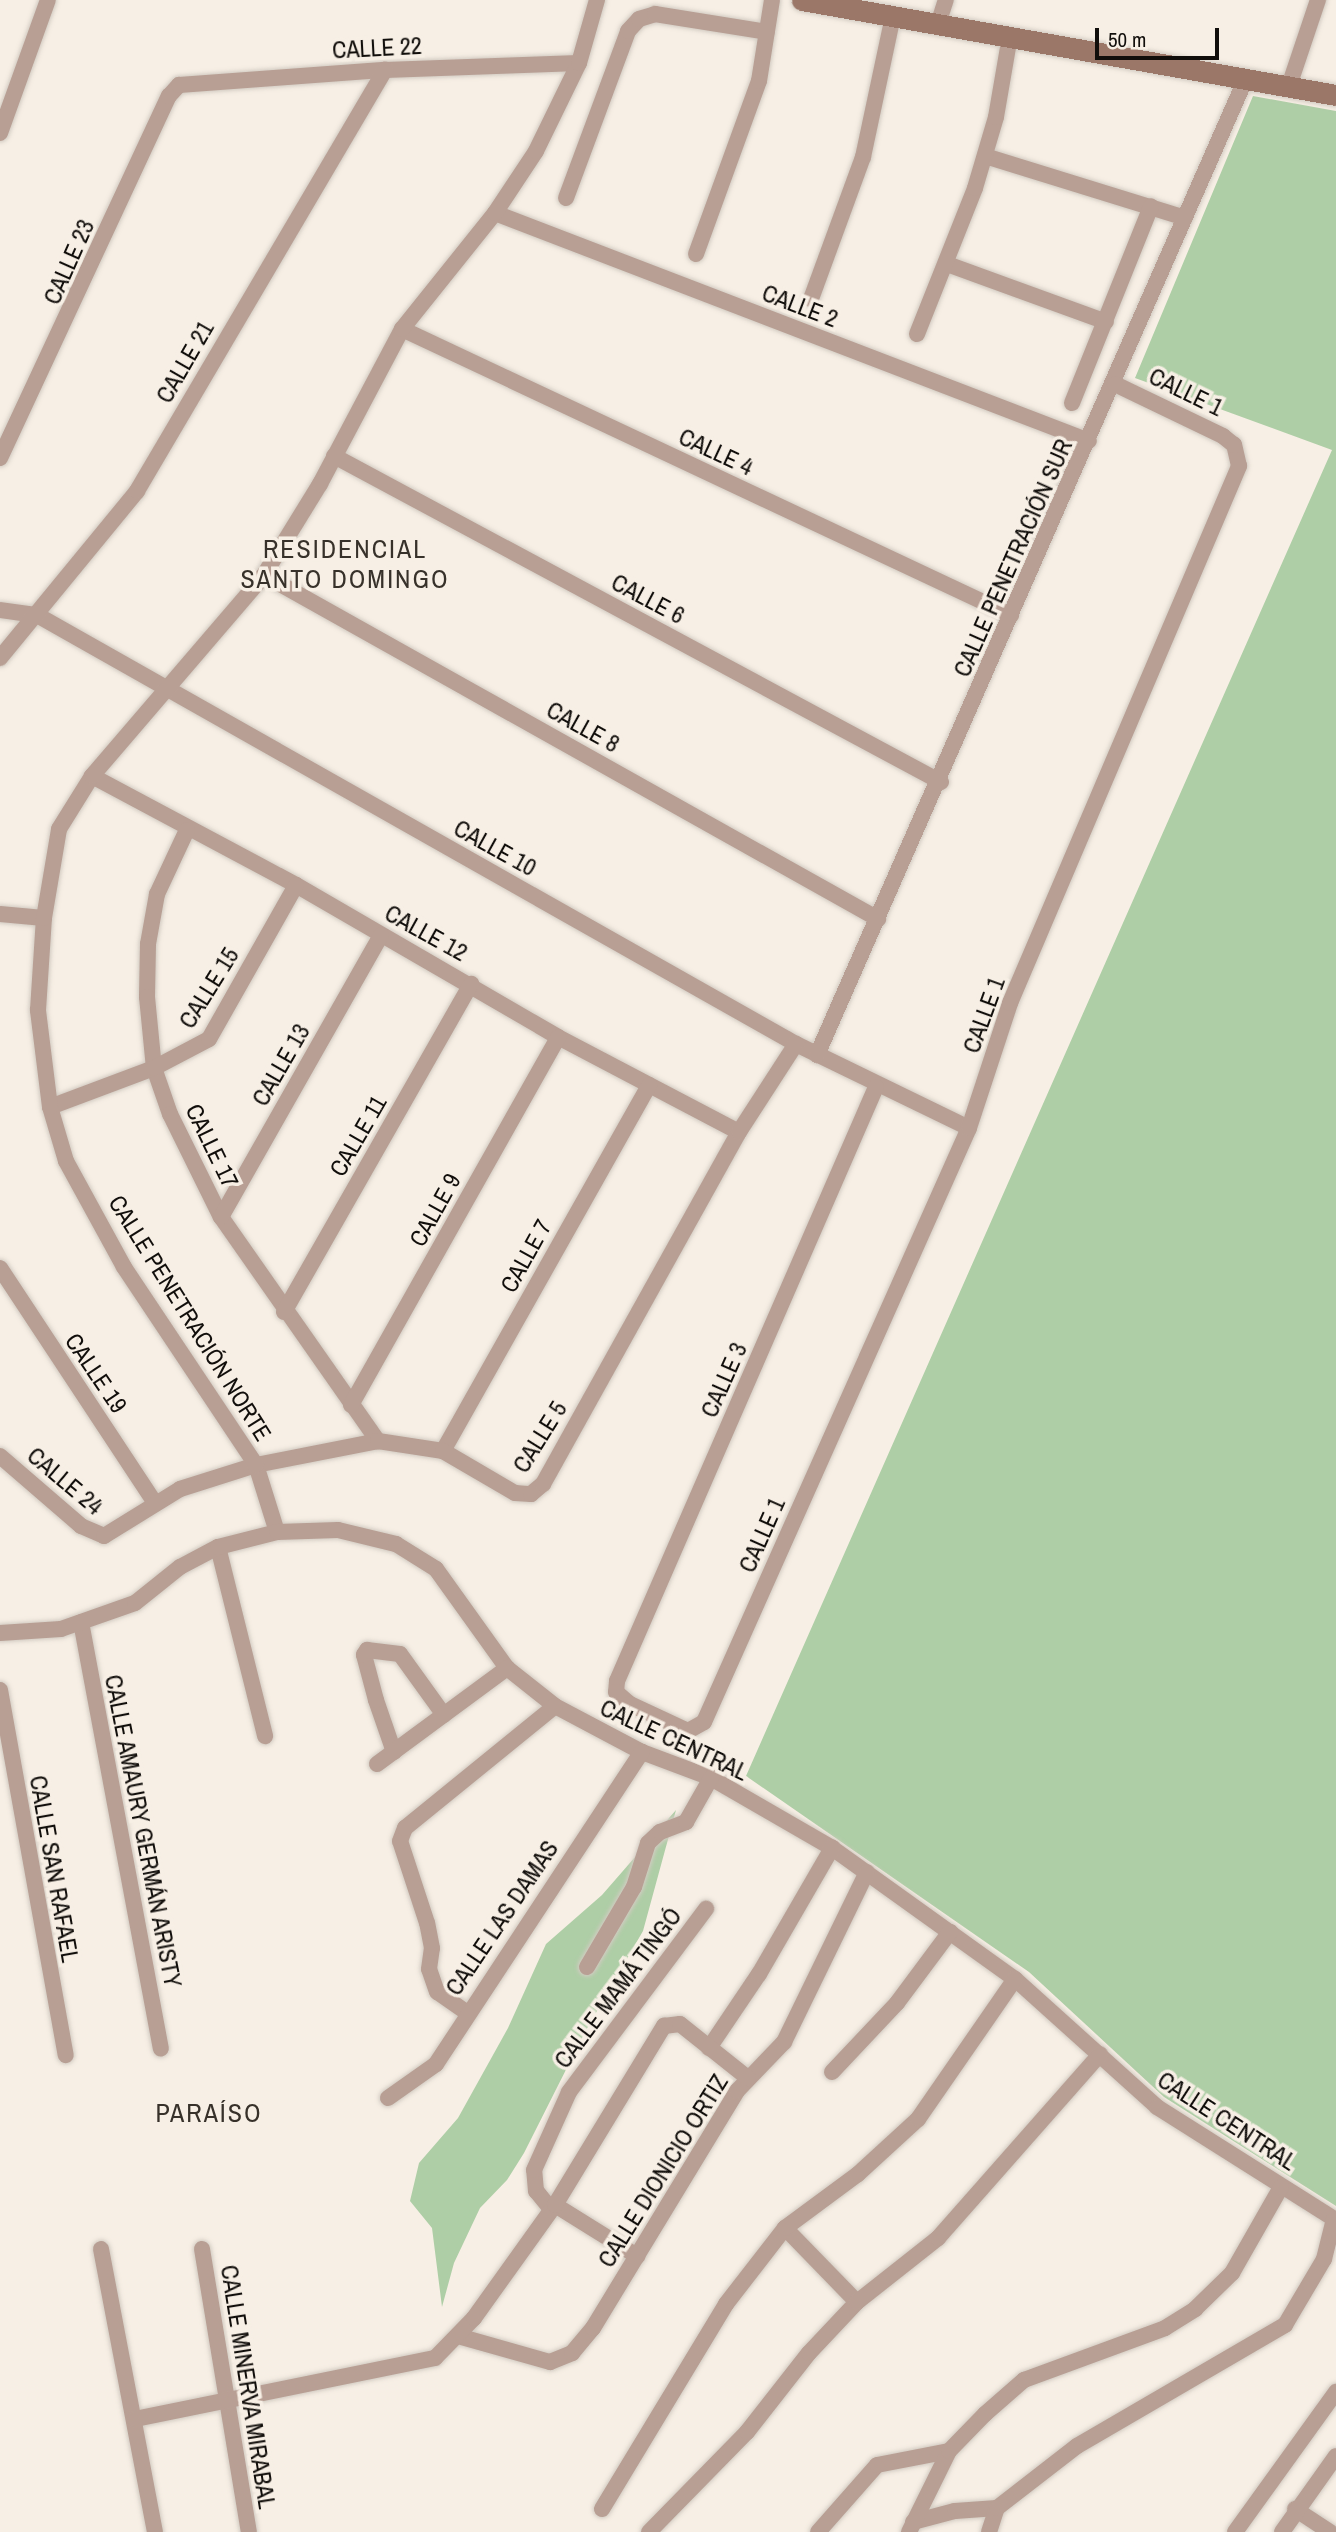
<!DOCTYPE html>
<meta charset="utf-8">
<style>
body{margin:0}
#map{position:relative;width:1336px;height:2532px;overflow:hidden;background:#f7efe5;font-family:"Archivo Narrow",sans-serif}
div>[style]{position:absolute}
.green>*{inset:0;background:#aecea6}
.roads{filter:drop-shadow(0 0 2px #d2cbc2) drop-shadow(0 0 2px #d2cbc2)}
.street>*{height:16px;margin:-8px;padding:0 8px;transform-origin:8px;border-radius:8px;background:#b89f94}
.secondary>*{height:21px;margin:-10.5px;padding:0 10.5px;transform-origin:10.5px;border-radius:10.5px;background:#9b7768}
span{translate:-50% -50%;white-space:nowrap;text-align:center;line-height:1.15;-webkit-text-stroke:7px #f7efe5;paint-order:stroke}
.street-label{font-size:24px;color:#110e0b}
.neighbourhood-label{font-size:26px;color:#37312a;letter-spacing:2px}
.scale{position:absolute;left:1095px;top:28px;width:124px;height:32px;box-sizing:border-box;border:4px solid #110e0b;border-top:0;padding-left:9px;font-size:21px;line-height:24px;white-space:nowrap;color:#110e0b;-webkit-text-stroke:5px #f7efe5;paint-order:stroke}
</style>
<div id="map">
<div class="green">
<div style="clip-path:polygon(1253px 96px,1336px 111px,1336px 2206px,1164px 2097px,1029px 1972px,746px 1776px,1332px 450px,1135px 378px)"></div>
<div style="clip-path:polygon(676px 1810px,643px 1931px,585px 2032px,524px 2153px,507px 2180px,480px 2208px,454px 2263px,442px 2307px,432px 2228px,410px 2201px,419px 2163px,458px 2118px,508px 2028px,546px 1944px,602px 1895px)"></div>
</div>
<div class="roads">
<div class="street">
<div style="left:938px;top:24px;width:25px;rotate:-72deg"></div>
<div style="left:1289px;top:86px;width:91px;rotate:-71.4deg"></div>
<div style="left:0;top:133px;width:141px;rotate:-70.2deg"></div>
<div style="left:985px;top:156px;width:209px;rotate:17.2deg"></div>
<div style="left:566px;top:198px;width:178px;rotate:-69.6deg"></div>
<div style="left:628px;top:31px;width:16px;rotate:-47deg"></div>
<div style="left:639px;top:19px;width:17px;rotate:-17deg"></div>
<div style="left:655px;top:14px;width:113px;rotate:9.1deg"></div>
<div style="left:495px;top:213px;width:636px;rotate:21deg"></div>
<div style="left:696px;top:254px;width:184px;rotate:-70deg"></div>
<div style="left:759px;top:81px;width:82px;rotate:-80.9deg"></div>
<div style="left:947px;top:264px;width:169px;rotate:20deg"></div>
<div style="left:811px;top:299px;width:151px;rotate:-69.9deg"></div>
<div style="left:863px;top:157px;width:144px;rotate:-78deg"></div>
<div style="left:402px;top:329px;width:673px;rotate:25.16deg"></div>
<div style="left:917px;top:334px;width:157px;rotate:-68.3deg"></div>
<div style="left:975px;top:188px;width:74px;rotate:-73.5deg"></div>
<div style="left:996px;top:117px;width:82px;rotate:-80.2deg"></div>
<div style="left:1072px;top:403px;width:212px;rotate:-68.1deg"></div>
<div style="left:334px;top:456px;width:689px;rotate:28.24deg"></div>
<div style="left:0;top:458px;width:400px;rotate:-65deg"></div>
<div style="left:169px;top:96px;width:15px;rotate:-48deg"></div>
<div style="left:179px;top:85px;width:207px;rotate:-4.2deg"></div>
<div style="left:385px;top:70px;width:194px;rotate:-2.1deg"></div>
<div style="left:264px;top:575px;width:704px;rotate:29.26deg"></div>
<div style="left:0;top:610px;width:37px;rotate:8deg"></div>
<div style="left:37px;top:615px;width:872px;rotate:29.48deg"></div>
<div style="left:796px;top:1044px;width:192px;rotate:25.9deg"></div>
<div style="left:0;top:658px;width:216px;rotate:-50.6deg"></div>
<div style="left:137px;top:491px;width:489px;rotate:-59.5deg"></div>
<div style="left:92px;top:776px;width:231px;rotate:28.1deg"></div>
<div style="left:296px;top:885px;width:303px;rotate:30.1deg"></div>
<div style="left:558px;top:1037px;width:204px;rotate:27.7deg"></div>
<div style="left:187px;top:830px;width:71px;rotate:115.1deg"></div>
<div style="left:157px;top:894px;width:51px;rotate:100.2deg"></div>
<div style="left:148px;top:944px;width:53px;rotate:91.1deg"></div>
<div style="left:147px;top:997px;width:71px;rotate:84.4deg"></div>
<div style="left:154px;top:1068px;width:49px;rotate:70.8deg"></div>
<div style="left:170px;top:1114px;width:115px;rotate:63.7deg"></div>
<div style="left:221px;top:1217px;width:274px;rotate:55deg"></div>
<div style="left:0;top:914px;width:44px;rotate:5.2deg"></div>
<div style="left:817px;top:1055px;width:1067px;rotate:-66.29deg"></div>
<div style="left:876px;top:1087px;width:648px;rotate:113.56deg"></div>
<div style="left:617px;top:1681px;width:11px;rotate:95deg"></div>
<div style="left:616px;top:1692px;width:18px;rotate:41deg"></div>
<div style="left:630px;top:1704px;width:64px;rotate:25deg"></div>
<div style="left:688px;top:1731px;width:18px;rotate:-29deg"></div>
<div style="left:704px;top:1722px;width:650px;rotate:-65.96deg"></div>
<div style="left:969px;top:1128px;width:132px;rotate:-71.8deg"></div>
<div style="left:1010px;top:1003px;width:584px;rotate:-66.9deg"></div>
<div style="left:1239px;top:466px;width:22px;rotate:-103deg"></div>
<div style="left:1234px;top:445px;width:14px;rotate:-141deg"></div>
<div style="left:1223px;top:436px;width:120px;rotate:-154.3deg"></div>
<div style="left:50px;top:1107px;width:111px;rotate:-20.6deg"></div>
<div style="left:154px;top:1068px;width:62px;rotate:-27.8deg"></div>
<div style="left:209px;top:1039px;width:177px;rotate:-60.5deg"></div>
<div style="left:221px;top:1217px;width:324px;rotate:-60.4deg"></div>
<div style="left:0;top:1268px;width:282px;rotate:56.6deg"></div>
<div style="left:284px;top:1312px;width:378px;rotate:-60.3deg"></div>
<div style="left:351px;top:1405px;width:422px;rotate:-60.6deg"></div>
<div style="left:443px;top:1451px;width:420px;rotate:-60.6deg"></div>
<div style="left:0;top:1456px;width:107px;rotate:40.8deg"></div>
<div style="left:81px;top:1526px;width:25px;rotate:23deg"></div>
<div style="left:104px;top:1536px;width:89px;rotate:-31.7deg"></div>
<div style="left:180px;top:1489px;width:80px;rotate:-17.5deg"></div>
<div style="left:256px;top:1465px;width:124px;rotate:-11.1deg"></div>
<div style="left:378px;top:1441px;width:66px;rotate:8.7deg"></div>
<div style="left:443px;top:1451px;width:83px;rotate:30.3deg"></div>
<div style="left:515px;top:1493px;width:16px;rotate:4deg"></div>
<div style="left:531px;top:1494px;width:16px;rotate:-40deg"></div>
<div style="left:543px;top:1484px;width:403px;rotate:-60.9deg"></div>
<div style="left:739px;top:1132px;width:105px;rotate:-57.1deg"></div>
<div style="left:277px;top:1532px;width:70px;rotate:-107.4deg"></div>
<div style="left:256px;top:1465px;width:238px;rotate:-123.7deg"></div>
<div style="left:124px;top:1267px;width:121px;rotate:-118.7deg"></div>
<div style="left:66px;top:1161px;width:56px;rotate:-106.5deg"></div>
<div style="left:50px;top:1107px;width:98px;rotate:-97.1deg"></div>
<div style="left:38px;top:1010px;width:92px;rotate:-86.3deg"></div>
<div style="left:44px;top:918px;width:90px;rotate:-80.4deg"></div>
<div style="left:59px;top:829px;width:62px;rotate:-58.1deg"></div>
<div style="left:92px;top:776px;width:265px;rotate:-49.4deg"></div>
<div style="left:264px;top:575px;width:107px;rotate:-58.4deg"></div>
<div style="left:320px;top:484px;width:175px;rotate:-62.1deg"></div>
<div style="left:402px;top:329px;width:149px;rotate:-51.3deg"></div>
<div style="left:495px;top:213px;width:74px;rotate:-56.5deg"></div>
<div style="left:536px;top:151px;width:98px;rotate:-64deg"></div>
<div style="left:579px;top:63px;width:66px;rotate:-74.1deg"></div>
<div style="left:218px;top:1547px;width:195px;rotate:76deg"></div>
<div style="left:81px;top:1622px;width:434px;rotate:79.4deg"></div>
<div style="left:0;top:1633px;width:61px;rotate:-3.8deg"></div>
<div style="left:61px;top:1629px;width:78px;rotate:-19.4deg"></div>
<div style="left:135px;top:1603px;width:58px;rotate:-38.7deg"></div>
<div style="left:180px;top:1567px;width:43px;rotate:-27.8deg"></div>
<div style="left:218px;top:1547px;width:61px;rotate:-14.3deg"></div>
<div style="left:277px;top:1532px;width:61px;rotate:-1.9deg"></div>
<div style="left:338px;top:1530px;width:60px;rotate:13.6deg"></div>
<div style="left:396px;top:1544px;width:47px;rotate:32deg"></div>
<div style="left:436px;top:1569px;width:122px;rotate:54.4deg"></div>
<div style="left:507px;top:1668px;width:61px;rotate:38.4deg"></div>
<div style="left:555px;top:1706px;width:98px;rotate:27.9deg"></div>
<div style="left:642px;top:1752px;width:74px;rotate:20.6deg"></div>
<div style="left:711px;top:1778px;width:140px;rotate:30deg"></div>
<div style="left:832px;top:1848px;width:225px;rotate:35.6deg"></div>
<div style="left:1015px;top:1979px;width:191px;rotate:42deg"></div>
<div style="left:1157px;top:2107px;width:212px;rotate:32.3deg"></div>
<div style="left:0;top:1690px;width:371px;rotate:79.8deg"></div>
<div style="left:394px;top:1752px;width:55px;rotate:-109.1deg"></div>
<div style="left:376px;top:1700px;width:47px;rotate:-104.9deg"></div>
<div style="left:364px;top:1655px;width:6px;rotate:-59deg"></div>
<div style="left:367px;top:1650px;width:33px;rotate:7deg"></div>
<div style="left:400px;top:1654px;width:75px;rotate:54.2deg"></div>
<div style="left:377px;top:1764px;width:162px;rotate:-36.4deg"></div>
<div style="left:587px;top:1967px;width:93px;rotate:-59.6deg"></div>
<div style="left:634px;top:1887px;width:46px;rotate:-72.3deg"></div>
<div style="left:648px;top:1843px;width:16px;rotate:-43deg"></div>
<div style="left:660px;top:1832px;width:28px;rotate:-21deg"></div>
<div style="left:686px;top:1822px;width:51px;rotate:-60.4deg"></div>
<div style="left:466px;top:2012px;width:35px;rotate:-145deg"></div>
<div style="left:437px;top:1992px;width:24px;rotate:-109deg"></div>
<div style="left:429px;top:1969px;width:21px;rotate:-82deg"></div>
<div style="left:432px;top:1948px;width:25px;rotate:-101deg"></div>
<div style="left:427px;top:1923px;width:86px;rotate:-108.2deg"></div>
<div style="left:400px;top:1841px;width:14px;rotate:-69deg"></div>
<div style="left:405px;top:1828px;width:193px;rotate:-39.1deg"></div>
<div style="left:709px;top:2048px;width:89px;rotate:-56deg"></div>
<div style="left:759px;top:1974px;width:146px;rotate:-59.9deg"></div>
<div style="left:832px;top:2072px;width:95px;rotate:-46.7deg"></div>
<div style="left:897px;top:2003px;width:89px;rotate:-53.3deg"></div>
<div style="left:388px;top:2098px;width:59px;rotate:-35.3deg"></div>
<div style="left:436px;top:2064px;width:374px;rotate:-56.6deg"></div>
<div style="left:555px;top:2205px;width:97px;rotate:31.9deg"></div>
<div style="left:550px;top:2208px;width:22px;rotate:-129deg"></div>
<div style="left:536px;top:2191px;width:21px;rotate:-95deg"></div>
<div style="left:534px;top:2170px;width:85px;rotate:-65.8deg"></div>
<div style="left:569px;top:2092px;width:229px;rotate:-53.2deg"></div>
<div style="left:785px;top:2228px;width:103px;rotate:45.8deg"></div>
<div style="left:101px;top:2249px;width:288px;rotate:79.2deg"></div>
<div style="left:202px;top:2249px;width:287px;rotate:80.6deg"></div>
<div style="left:458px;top:2336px;width:96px;rotate:15.8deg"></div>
<div style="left:550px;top:2362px;width:24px;rotate:-22deg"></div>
<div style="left:572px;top:2353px;width:33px;rotate:-50deg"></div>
<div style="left:593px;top:2328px;width:277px;rotate:-58.7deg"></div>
<div style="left:737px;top:2091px;width:68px;rotate:-46.2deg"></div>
<div style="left:784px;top:2042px;width:189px;rotate:-64deg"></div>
<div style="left:135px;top:2419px;width:306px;rotate:-11.5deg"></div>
<div style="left:435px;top:2358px;width:56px;rotate:-45.7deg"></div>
<div style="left:474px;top:2318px;width:139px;rotate:-54.4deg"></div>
<div style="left:555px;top:2205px;width:210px;rotate:-58.7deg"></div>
<div style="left:664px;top:2026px;width:16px;rotate:-7deg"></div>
<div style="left:680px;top:2024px;width:87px;rotate:38.5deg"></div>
<div style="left:602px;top:2509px;width:240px;rotate:-58.8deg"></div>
<div style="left:726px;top:2304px;width:96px;rotate:-52.2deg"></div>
<div style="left:785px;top:2228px;width:91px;rotate:-36.5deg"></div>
<div style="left:858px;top:2174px;width:81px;rotate:-42.5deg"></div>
<div style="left:918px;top:2119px;width:170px;rotate:-55.3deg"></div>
<div style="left:1295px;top:2509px;width:42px;rotate:33.3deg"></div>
<div style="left:913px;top:2522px;width:43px;rotate:-14.7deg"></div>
<div style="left:955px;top:2511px;width:42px;rotate:-4.1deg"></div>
<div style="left:649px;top:2532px;width:140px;rotate:-45.6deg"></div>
<div style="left:747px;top:2432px;width:100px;rotate:-51.9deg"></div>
<div style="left:809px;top:2353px;width:70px;rotate:-46.7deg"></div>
<div style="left:857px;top:2302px;width:103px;rotate:-38.3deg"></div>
<div style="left:938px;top:2238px;width:245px;rotate:-48.6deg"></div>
<div style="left:818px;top:2532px;width:89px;rotate:-48.6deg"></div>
<div style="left:877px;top:2465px;width:73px;rotate:-11deg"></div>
<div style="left:909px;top:2532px;width:90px;rotate:-63.7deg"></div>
<div style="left:949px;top:2451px;width:52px;rotate:-45.8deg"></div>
<div style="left:985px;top:2414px;width:52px;rotate:-41.1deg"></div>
<div style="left:1024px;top:2380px;width:150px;rotate:-20.2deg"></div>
<div style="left:1165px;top:2328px;width:36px;rotate:-32deg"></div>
<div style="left:1195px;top:2309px;width:52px;rotate:-44.2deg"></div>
<div style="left:1232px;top:2273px;width:99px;rotate:-60.3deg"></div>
<div style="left:989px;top:2532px;width:25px;rotate:-72deg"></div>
<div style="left:997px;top:2508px;width:101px;rotate:-37.8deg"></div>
<div style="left:1077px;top:2446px;width:241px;rotate:-30.2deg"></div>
<div style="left:1285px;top:2325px;width:77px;rotate:-59.4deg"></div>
<div style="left:1324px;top:2259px;width:41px;rotate:-76deg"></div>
<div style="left:1235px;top:2532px;width:173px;rotate:-54.2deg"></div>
<div style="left:1282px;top:2532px;width:93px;rotate:-54.6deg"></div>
</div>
<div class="secondary">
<div style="left:802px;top:0;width:542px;rotate:10.09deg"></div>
</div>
</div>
<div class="street-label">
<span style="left:377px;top:48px;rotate:-3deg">CALLE 22</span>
<span style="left:69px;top:262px;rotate:-66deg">CALLE 23</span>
<span style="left:800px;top:306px;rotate:21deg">CALLE 2</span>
<span style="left:185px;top:362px;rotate:-60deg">CALLE 21</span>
<span style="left:1186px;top:392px;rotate:26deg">CALLE 1</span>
<span style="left:716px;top:452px;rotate:25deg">CALLE 4</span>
<span style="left:1013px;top:558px;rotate:-66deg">CALLE PENETRACIÓN SUR</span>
<span style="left:648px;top:599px;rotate:28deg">CALLE 6</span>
<span style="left:583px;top:727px;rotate:29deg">CALLE 8</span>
<span style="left:495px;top:848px;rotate:29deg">CALLE 10</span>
<span style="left:426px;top:933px;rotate:29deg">CALLE 12</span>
<span style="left:209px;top:988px;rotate:-58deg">CALLE 15</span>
<span style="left:984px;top:1015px;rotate:-70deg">CALLE 1</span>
<span style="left:281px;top:1065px;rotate:-60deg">CALLE 13</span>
<span style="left:358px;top:1136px;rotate:-60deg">CALLE 11</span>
<span style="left:212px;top:1146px;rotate:64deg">CALLE 17</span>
<span style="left:435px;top:1210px;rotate:-61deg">CALLE 9</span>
<span style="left:526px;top:1256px;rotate:-61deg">CALLE 7</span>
<span style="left:190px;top:1318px;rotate:58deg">CALLE PENETRACIÓN NORTE</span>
<span style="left:96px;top:1373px;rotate:56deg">CALLE 19</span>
<span style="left:724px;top:1380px;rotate:-66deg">CALLE 3</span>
<span style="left:540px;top:1437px;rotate:-58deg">CALLE 5</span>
<span style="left:65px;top:1481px;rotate:40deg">CALLE 24</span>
<span style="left:762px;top:1535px;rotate:-66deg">CALLE 1</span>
<span style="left:674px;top:1740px;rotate:25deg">CALLE CENTRAL</span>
<span style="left:143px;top:1831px;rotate:79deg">CALLE AMAURY GERMÁN ARISTY</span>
<span style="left:54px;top:1869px;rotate:80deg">CALLE SAN RAFAEL</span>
<span style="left:502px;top:1918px;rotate:-56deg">CALLE LAS DAMAS</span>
<span style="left:618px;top:1988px;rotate:-53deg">CALLE MAMÁ TINGÓ</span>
<span style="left:1227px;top:2121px;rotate:33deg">CALLE CENTRAL</span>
<span style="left:663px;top:2171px;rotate:-58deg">CALLE DIONICIO ORTIZ</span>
<span style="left:248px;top:2387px;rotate:81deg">CALLE MINERVA MIRABAL</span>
</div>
<div class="neighbourhood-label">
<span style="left:345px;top:564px">RESIDENCIAL<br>SANTO DOMINGO</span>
<span style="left:209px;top:2113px">PARAÍSO</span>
</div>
<div class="scale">50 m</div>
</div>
